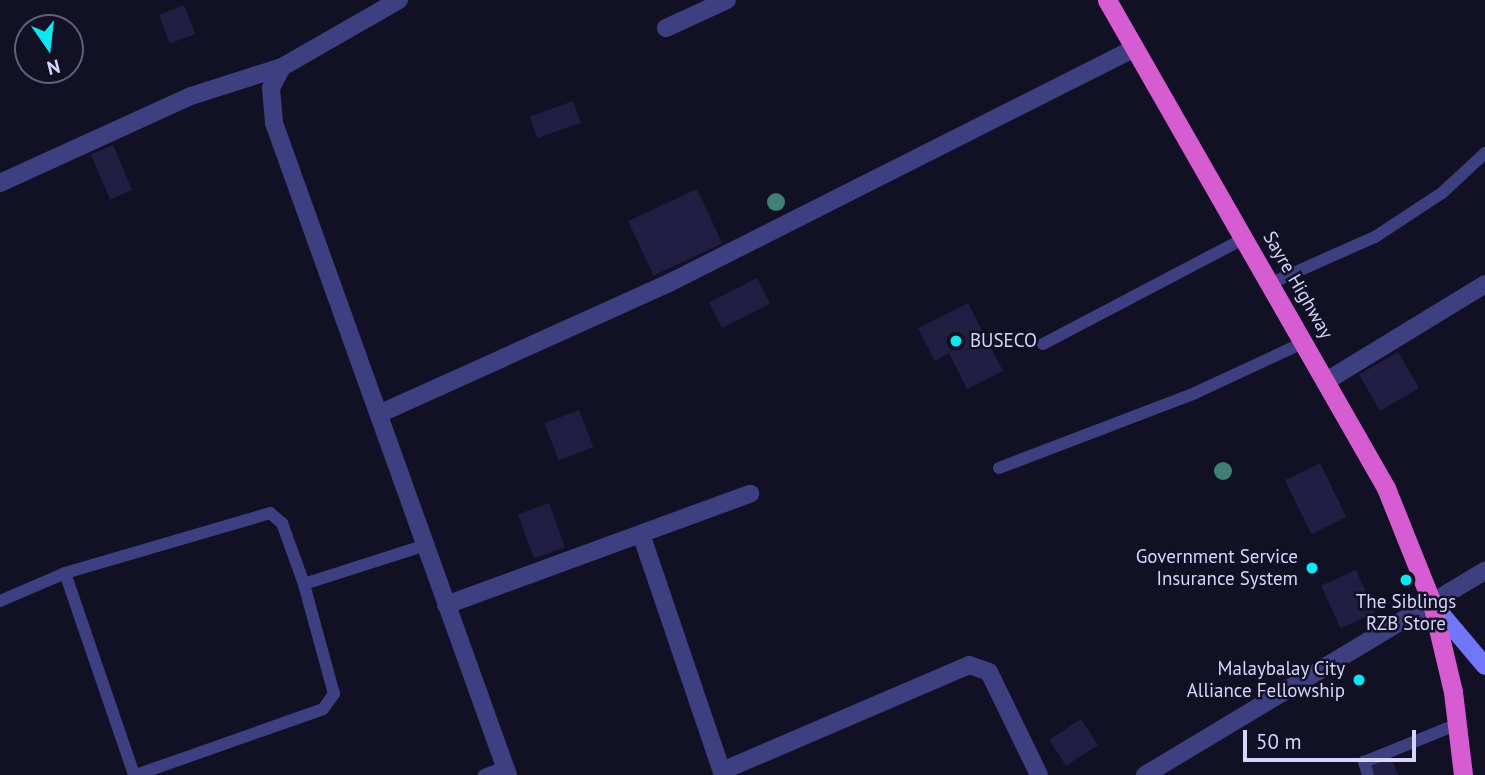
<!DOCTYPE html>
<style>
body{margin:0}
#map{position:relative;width:1485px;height:775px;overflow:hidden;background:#121024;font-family:"PT Sans",sans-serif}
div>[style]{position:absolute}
.building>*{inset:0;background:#221d43;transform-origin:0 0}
.service>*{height:12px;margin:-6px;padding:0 6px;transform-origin:6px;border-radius:6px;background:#3d3f80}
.minor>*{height:18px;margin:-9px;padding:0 9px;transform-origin:9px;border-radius:9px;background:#3d3f80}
.secondary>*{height:18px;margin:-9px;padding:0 9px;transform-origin:9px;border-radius:9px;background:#7176f7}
.trunk>*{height:19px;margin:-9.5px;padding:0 9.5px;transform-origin:9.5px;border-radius:9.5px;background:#d65cd1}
.trees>*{width:18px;height:18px;margin:-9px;border-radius:50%;background:#407f74}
.dots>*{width:19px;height:19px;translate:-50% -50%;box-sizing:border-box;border:4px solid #121024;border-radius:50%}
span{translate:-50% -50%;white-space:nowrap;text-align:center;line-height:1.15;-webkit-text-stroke:5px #121024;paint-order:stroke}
.street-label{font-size:19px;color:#d7d5fd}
.poi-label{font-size:19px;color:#d7d5fd}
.left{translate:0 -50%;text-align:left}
.right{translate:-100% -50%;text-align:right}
.north{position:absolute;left:14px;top:14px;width:70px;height:70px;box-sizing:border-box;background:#121024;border:2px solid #615f7b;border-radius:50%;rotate:166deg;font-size:19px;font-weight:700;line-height:28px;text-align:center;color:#d7d5fd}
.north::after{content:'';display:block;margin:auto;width:24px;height:32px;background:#0ee6f0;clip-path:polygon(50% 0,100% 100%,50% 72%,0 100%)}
.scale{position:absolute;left:1243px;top:730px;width:173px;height:32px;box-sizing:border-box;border:4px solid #d7d5fd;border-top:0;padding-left:9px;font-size:21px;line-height:24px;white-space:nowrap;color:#d7d5fd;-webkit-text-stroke:5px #121024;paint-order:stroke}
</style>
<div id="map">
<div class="building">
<div style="left:184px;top:5px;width:31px;height:27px;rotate:69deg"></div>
<div style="left:573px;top:101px;width:23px;height:46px;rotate:70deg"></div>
<div style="left:113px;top:145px;width:49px;height:24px;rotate:67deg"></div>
<div style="left:697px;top:189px;width:60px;height:76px;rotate:65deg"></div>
<div style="left:757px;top:278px;width:29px;height:54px;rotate:63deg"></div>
<div style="clip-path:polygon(968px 303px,1003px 371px,967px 389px,949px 353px,935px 361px,918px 328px)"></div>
<div style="left:1398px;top:352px;width:42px;height:45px;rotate:60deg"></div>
<div style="left:579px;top:410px;width:40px;height:37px;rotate:69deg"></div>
<div style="left:1320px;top:463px;width:60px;height:39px;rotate:64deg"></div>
<div style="left:549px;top:503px;width:47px;height:33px;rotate:70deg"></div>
<div style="left:1356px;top:570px;width:47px;height:38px;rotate:66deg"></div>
<div style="left:1081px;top:719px;width:31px;height:38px;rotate:57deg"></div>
<div style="clip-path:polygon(1391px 756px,1398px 775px,1373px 775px,1369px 764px)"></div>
</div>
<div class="service">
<div style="left:1271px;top:283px;width:114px;rotate:-23.9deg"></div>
<div style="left:1375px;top:237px;width:80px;rotate:-33.3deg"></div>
<div style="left:1442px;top:193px;width:59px;rotate:-42.9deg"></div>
<div style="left:1043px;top:344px;width:228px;rotate:-27.7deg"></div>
<div style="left:999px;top:468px;width:210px;rotate:-20.9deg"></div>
<div style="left:1195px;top:393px;width:121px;rotate:-24.9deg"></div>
<div style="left:65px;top:573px;width:213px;rotate:71.1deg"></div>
<div style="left:0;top:601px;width:71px;rotate:-23.3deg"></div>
<div style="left:65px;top:573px;width:214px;rotate:-16.3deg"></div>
<div style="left:270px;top:513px;width:16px;rotate:40deg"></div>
<div style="left:282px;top:523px;width:65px;rotate:70.2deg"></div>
<div style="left:136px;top:775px;width:198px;rotate:-19.4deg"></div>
<div style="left:323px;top:709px;width:19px;rotate:-54deg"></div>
<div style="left:334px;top:694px;width:114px;rotate:-105.3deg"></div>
<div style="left:304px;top:584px;width:128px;rotate:-17.7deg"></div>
<div style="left:484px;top:775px;width:22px;rotate:-21deg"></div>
<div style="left:1368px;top:775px;width:14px;rotate:-107deg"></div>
<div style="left:1364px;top:762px;width:101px;rotate:-22deg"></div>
</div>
<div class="minor">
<div style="left:399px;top:0;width:135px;rotate:150.2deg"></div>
<div style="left:282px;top:67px;width:24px;rotate:118deg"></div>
<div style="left:271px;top:88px;width:35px;rotate:85deg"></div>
<div style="left:274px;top:123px;width:693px;rotate:70.26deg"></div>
<div style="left:666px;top:28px;width:67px;rotate:-24.7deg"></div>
<div style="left:0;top:183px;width:210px;rotate:-24.5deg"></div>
<div style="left:191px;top:96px;width:96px;rotate:-17.7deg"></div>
<div style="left:1328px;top:380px;width:184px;rotate:-31.4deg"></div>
<div style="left:381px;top:413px;width:316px;rotate:-24.3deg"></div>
<div style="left:669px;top:283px;width:522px;rotate:-26.76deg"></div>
<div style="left:641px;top:534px;width:255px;rotate:71.2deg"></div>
<div style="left:446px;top:605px;width:324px;rotate:-20.1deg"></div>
<div style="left:722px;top:771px;width:269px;rotate:-23.2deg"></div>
<div style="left:969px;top:665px;width:21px;rotate:19deg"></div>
<div style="left:989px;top:672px;width:114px;rotate:64.1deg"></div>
<div style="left:1145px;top:775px;width:397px;rotate:-31deg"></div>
</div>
<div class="secondary">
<div style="left:1432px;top:603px;width:82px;rotate:49.9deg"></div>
</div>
<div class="trunk">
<div style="left:1107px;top:0;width:562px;rotate:60.24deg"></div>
<div style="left:1386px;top:488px;width:124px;rotate:68.2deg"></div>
<div style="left:1432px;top:603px;width:91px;rotate:76.7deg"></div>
<div style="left:1453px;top:692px;width:84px;rotate:83.1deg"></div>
</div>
<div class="trees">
<div style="left:776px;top:202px"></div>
<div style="left:1223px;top:471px"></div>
</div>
<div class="dots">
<div style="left:956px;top:341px;background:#0ee6f0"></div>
<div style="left:1312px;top:568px;background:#0ee6f0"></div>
<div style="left:1406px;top:580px;background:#0ee6f0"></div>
<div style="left:1359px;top:680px;background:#0ee6f0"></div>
</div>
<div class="street-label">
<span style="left:1298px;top:285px;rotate:60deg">Sayre Highway</span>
</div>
<div class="poi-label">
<span class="left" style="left:970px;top:341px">BUSECO</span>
<span class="right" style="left:1298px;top:568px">Government Service<br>Insurance System</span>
<span style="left:1406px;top:613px">The Siblings<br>RZB Store</span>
<span class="right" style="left:1345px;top:680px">Malaybalay City<br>Alliance Fellowship</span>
</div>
<div class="north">N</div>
<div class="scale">50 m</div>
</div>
